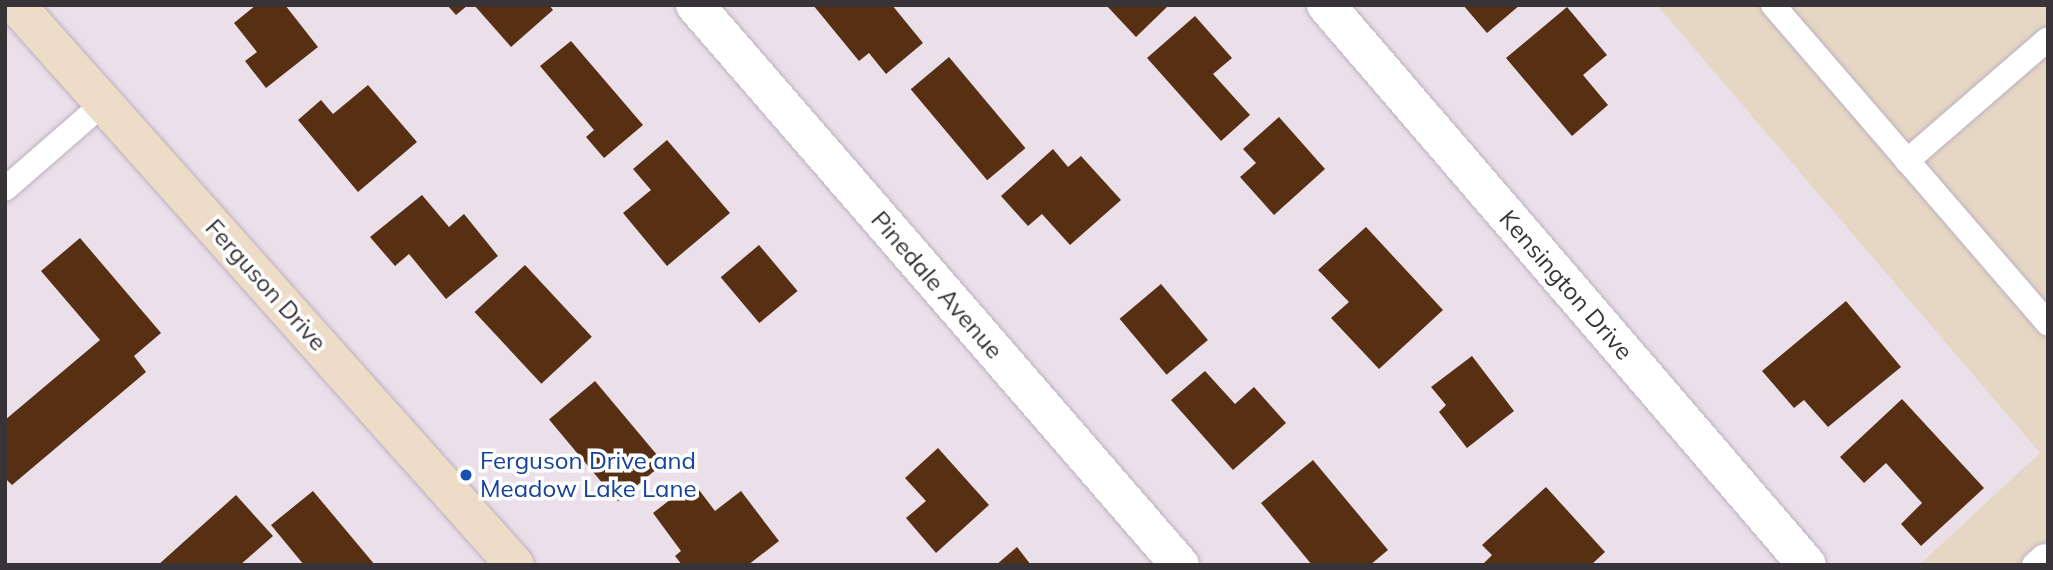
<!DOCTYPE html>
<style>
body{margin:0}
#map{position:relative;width:2053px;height:570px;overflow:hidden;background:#ebdfea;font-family:Mulish,sans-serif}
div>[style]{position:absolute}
.commercial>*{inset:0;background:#e6d7c4}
.building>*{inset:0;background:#572f13;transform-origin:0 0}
.roads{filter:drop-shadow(0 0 2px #bcb0bc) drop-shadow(0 0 2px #bcb0bc)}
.lane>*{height:24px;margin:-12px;padding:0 12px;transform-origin:12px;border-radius:12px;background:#fff}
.street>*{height:38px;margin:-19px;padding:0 19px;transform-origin:19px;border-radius:19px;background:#fff}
.secondary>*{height:38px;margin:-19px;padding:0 19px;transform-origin:19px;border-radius:19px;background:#eddcc7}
.dots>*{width:19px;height:19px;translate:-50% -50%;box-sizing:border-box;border:4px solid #fff;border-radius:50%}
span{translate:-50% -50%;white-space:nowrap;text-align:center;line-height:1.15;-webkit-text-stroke:7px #fff;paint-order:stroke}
.street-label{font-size:24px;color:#373337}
.transit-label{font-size:24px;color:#164399}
.left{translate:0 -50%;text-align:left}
.frame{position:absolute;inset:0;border:7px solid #373337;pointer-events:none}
</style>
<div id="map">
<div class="commercial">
<div style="clip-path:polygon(1657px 5px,2048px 5px,2048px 565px,1919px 565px,2040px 453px)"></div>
</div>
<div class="building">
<div style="clip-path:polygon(256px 5px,285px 5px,318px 47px,266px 88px,245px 61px,257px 52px,234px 23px)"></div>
<div style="clip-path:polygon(447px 5px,468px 5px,456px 15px)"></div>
<div style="clip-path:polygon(474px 5px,549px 5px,553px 10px,511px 47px)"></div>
<div style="clip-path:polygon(813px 5px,892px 5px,923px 43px,886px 74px,869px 53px,859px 61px)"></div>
<div style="clip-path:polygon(1106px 5px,1169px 5px,1136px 37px)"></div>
<div style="clip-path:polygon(1463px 5px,1520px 5px,1487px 33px)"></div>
<div style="clip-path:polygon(1567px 7px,1607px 55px,1583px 75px,1608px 105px,1572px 136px,1506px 58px)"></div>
<div style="clip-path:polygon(1195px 16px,1232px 58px,1213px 74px,1250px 115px,1221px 141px,1147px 58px)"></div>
<div style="clip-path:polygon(571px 41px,643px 125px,604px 158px,586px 137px,594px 130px,540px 66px)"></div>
<div style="left:949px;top:57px;width:119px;height:50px;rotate:50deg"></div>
<div style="clip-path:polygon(368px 85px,417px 142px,358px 192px,298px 120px,321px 100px,333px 114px)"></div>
<div style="clip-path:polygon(1279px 117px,1325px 169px,1274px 215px,1240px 177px,1256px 163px,1243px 149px)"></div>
<div style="clip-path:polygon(667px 140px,730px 213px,667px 266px,623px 213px,651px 190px,633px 169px)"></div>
<div style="clip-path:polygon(1053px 149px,1068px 167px,1081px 156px,1121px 200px,1070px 245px,1042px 214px,1028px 226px,1001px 196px)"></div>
<div style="clip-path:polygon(422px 195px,449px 227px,464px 214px,498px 256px,446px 299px,409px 254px,395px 266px,370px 237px)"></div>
<div style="clip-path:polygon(1366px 227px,1443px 310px,1379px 369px,1331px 318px,1349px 302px,1318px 270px)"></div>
<div style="clip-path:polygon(80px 238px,161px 333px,134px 356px,146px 372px,12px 485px,5px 478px,5px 420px,100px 340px,41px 271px)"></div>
<div style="left:759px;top:245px;width:60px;height:50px;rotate:50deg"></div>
<div style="left:525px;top:265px;width:98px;height:69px;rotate:47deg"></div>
<div style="left:1161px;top:284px;width:73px;height:54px;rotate:50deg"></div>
<div style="clip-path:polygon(1846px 301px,1901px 367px,1828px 427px,1804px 400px,1794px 408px,1762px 371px)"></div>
<div style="clip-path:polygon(1472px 356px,1514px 411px,1467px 448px,1439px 412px,1446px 405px,1431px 387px)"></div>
<div style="clip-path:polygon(1205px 371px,1235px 404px,1254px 387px,1286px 423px,1233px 470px,1171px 400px)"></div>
<div style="left:595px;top:381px;width:107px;height:60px;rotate:50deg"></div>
<div style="clip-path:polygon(1902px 399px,1984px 488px,1921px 546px,1901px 524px,1922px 503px,1886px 463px,1864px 483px,1840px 457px)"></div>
<div style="clip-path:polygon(938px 448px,989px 505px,936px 553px,906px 518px,926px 501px,905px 478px)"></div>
<div style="clip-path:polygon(1313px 460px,1388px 550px,1370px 565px,1312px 565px,1261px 503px)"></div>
<div style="clip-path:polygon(693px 482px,715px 511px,741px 491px,779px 541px,748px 565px,682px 565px,675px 556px,681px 551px,653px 513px)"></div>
<div style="clip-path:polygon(1546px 487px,1605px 552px,1591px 565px,1482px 565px,1492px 555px,1482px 545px)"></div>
<div style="clip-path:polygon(313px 491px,375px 565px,304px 565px,271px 525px)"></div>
<div style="clip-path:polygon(236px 495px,273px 536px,240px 565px,158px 565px)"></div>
<div style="clip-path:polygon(1017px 547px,1031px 565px,996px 565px)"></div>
</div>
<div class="roads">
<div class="lane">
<div style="left:1773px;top:5px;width:421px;rotate:49.2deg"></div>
<div style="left:1907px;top:161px;width:186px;rotate:-40.9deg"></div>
<div style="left:5px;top:189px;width:131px;rotate:-41deg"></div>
<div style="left:2034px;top:565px;width:13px;rotate:-42deg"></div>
</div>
<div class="street">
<div style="left:695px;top:5px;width:741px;rotate:49.11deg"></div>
<div style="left:1326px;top:5px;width:738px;rotate:49.34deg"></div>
</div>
<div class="secondary">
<div style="left:16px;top:5px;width:750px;rotate:48.3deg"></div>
</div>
</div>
<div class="dots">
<div style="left:466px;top:475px;background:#1a4fb4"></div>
</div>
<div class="street-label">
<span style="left:266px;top:285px;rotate:48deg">Ferguson Drive</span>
<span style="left:937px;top:285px;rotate:49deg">Pinedale Avenue</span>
<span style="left:1566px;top:285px;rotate:49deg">Kensington Drive</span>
</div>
<div class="transit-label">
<span class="left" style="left:480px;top:475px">Ferguson Drive and<br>Meadow Lake Lane</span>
</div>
<div class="frame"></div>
</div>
